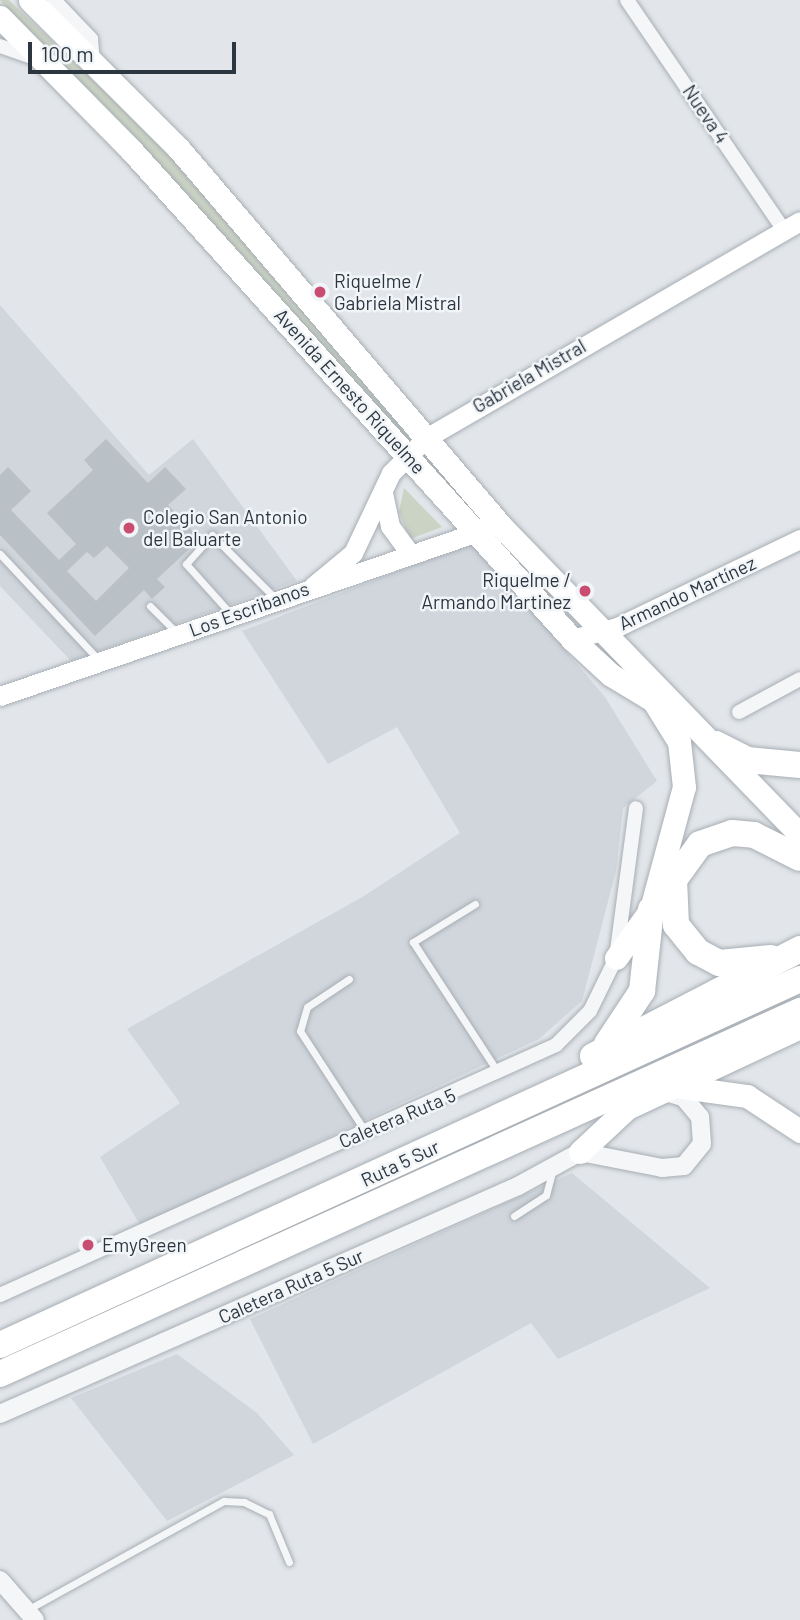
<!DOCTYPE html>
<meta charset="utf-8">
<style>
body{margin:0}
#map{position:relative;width:800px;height:1620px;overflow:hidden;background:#e2e6ea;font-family:Barlow,sans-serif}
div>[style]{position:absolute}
.built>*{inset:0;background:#d0d6dc}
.green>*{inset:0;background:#cad3c4}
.building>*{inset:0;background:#b9c0c6}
.roads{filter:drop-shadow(0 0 2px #a7aeb4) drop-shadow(0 0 2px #a7aeb4)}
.service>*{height:7px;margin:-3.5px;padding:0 3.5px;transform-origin:3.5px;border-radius:3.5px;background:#f5f6f8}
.minor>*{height:14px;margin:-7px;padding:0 7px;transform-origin:7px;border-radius:7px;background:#f5f6f8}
.tertiary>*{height:18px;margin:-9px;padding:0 9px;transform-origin:9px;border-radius:9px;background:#f5f6f8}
.secondary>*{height:19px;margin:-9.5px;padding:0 9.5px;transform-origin:9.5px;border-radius:9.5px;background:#fff}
.primary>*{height:23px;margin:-11.5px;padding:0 11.5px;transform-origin:11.5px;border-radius:11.5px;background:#fff}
.motorway>*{height:26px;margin:-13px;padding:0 13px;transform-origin:13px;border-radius:13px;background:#fff}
.dots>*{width:19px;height:19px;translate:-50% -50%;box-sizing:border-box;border:4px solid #f2f5f7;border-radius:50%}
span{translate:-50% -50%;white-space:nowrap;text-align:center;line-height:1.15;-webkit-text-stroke:5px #f2f5f7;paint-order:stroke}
.street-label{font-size:19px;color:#2b3641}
.poi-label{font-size:19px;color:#2b3641}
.left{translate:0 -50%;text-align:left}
.right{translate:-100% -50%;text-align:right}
.scale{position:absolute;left:28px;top:42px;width:208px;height:32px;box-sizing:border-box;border:4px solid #2b3641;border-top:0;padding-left:9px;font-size:21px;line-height:24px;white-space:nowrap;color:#2b3641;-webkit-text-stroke:5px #f2f5f7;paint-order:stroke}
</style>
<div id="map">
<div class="built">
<div style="clip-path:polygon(0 305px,149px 475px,193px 439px,297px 581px,71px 661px,0 586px)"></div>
<div style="clip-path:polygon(473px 542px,605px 697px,657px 781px,623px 808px,616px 871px,582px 1001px,539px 1039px,140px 1225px,100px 1157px,180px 1103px,127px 1029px,364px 896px,460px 833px,397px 727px,328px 764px,242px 631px)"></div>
<div style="clip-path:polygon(572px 1173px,710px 1288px,558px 1359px,531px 1323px,313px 1444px,250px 1319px)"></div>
<div style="clip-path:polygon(177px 1354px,257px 1413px,294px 1455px,167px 1521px,71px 1398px)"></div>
</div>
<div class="green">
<div style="clip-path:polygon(0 0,9px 0,159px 143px,415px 437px,408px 443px)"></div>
<div style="clip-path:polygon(404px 488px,442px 527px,410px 539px,399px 512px)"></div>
</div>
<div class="building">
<div style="clip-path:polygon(evenodd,106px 439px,148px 483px,165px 467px,186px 489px,168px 505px,200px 539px,157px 579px,165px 587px,152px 599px,144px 590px,95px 636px,0 535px,0 475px,8px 467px,31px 491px,11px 510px,59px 560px,76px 544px,47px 513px,93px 470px,84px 460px,106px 439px,107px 546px,129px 568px,96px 601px,67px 571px,87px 552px,94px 558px,107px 546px)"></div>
</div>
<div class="roads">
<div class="service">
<div style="left:0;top:554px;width:145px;rotate:47deg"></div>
<div style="left:150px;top:606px;width:40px;rotate:45deg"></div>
<div style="left:230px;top:613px;width:66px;rotate:-131.9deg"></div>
<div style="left:186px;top:564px;width:39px;rotate:-48deg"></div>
<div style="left:212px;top:535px;width:89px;rotate:45deg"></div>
<div style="left:475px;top:904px;width:73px;rotate:148.5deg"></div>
<div style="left:413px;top:942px;width:154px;rotate:56.9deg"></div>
<div style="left:349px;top:979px;width:50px;rotate:146.3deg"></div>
<div style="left:307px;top:1007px;width:25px;rotate:106deg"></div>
<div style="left:300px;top:1031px;width:119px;rotate:57deg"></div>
<div style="left:514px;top:1216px;width:38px;rotate:-33deg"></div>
<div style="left:546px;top:1195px;width:27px;rotate:-75deg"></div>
<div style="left:27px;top:1610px;width:225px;rotate:-29deg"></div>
<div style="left:224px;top:1501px;width:20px;rotate:3deg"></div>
<div style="left:244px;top:1502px;width:28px;rotate:26deg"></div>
<div style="left:269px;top:1514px;width:52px;rotate:67.4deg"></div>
</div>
<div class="minor">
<div style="left:54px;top:0;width:54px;rotate:46.5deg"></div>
<div style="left:91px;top:39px;width:23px;rotate:85deg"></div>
<div style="left:627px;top:0;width:277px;rotate:55.7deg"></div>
<div style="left:0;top:46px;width:37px;rotate:19deg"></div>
<div style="left:739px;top:712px;width:69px;rotate:-28.4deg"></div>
<div style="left:0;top:1295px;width:610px;rotate:-24.21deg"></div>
<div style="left:556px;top:1045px;width:48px;rotate:-45deg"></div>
<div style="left:590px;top:1011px;width:59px;rotate:-63.9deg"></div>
<div style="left:616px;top:958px;width:151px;rotate:-82.4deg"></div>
</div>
<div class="tertiary">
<div style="left:0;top:1414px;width:566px;rotate:-23.76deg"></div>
<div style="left:518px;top:1186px;width:71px;rotate:-28.7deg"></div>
<div style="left:580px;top:1152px;width:84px;rotate:11deg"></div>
<div style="left:662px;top:1168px;width:22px;rotate:-5deg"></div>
<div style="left:684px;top:1166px;width:28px;rotate:-51deg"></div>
<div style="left:702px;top:1144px;width:27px;rotate:-94deg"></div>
<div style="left:700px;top:1117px;width:26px;rotate:-130deg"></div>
<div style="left:683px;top:1097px;width:19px;rotate:-164deg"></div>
<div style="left:0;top:1580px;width:53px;rotate:48.8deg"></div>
</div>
<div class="secondary">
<div style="left:383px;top:493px;width:34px;rotate:78deg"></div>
<div style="left:390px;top:526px;width:34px;rotate:54deg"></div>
<div style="left:313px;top:586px;width:52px;rotate:-39.5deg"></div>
<div style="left:353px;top:553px;width:89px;rotate:-64.6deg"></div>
<div style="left:391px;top:473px;width:49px;rotate:-45deg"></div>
<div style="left:426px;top:438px;width:432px;rotate:-30.1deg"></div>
<div style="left:572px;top:639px;width:47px;rotate:-14.9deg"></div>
<div style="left:617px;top:627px;width:203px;rotate:-25.7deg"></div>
<div style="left:0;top:696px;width:517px;rotate:-18.96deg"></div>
</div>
<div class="primary">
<div style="left:30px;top:0;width:211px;rotate:45deg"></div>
<div style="left:179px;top:149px;width:492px;rotate:49.5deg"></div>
<div style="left:498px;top:523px;width:434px;rotate:45.9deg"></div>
<div style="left:0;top:17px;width:188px;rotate:45.4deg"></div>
<div style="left:132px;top:151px;width:657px;rotate:47.96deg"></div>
<div style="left:572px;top:639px;width:53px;rotate:42.7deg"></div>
<div style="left:611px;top:675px;width:56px;rotate:31.1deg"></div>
<div style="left:616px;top:958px;width:60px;rotate:-54.5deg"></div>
<div style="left:651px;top:909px;width:126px;rotate:-74.9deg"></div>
<div style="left:684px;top:787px;width:45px;rotate:-96.3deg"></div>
<div style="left:679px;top:742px;width:53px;rotate:-121.9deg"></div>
<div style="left:682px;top:1087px;width:66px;rotate:7.9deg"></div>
<div style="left:747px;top:1096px;width:64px;rotate:33.4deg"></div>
<div style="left:580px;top:1152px;width:64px;rotate:-43.1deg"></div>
<div style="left:627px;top:1108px;width:191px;rotate:-25.1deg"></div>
</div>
<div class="motorway">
<div style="left:716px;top:744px;width:35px;rotate:27deg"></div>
<div style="left:747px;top:760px;width:53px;rotate:5.4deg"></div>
<div style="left:771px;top:958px;width:52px;rotate:174.5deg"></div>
<div style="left:719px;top:963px;width:24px;rotate:-152deg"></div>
<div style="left:698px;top:952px;width:35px;rotate:-129deg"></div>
<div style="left:676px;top:925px;width:45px;rotate:-92.5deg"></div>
<div style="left:674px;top:880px;width:44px;rotate:-54.2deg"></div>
<div style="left:700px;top:844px;width:34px;rotate:-19deg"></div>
<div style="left:732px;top:833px;width:22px;rotate:5deg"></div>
<div style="left:754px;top:835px;width:51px;rotate:26.6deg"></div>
<div style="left:607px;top:1044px;width:64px;rotate:-56.6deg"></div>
<div style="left:642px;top:991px;width:82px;rotate:-83.7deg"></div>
<div style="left:593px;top:1056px;width:233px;rotate:-27.3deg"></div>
<div style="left:0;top:1345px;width:880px;rotate:-24.58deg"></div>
<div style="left:0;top:1374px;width:879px;rotate:-24.41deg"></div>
</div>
</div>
<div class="dots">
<div style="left:320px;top:292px;background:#c94d70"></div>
<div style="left:129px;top:528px;background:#c94d70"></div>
<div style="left:585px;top:591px;background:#c94d70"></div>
<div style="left:88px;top:1245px;background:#c94d70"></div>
</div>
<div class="street-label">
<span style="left:706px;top:114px;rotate:56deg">Nueva 4</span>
<span style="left:529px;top:376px;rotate:-30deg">Gabriela Mistral</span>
<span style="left:350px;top:391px;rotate:48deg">Avenida Ernesto Riquelme</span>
<span style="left:687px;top:593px;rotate:-25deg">Armando Martínez</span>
<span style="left:249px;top:609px;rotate:-20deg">Los Escribanos</span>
<span style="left:397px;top:1118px;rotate:-23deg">Caletera Ruta 5</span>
<span style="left:400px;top:1163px;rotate:-25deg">Ruta 5 Sur</span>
<span style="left:291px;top:1286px;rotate:-24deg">Caletera Ruta 5 Sur</span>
</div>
<div class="poi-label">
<span class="left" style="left:334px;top:292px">Riquelme /<br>Gabriela Mistral</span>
<span class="left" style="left:143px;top:528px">Colegio San Antonio<br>del Baluarte</span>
<span class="right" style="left:571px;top:591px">Riquelme /<br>Armando Martinez</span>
<span class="left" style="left:102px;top:1245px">EmyGreen</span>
</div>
<div class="scale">100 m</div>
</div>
